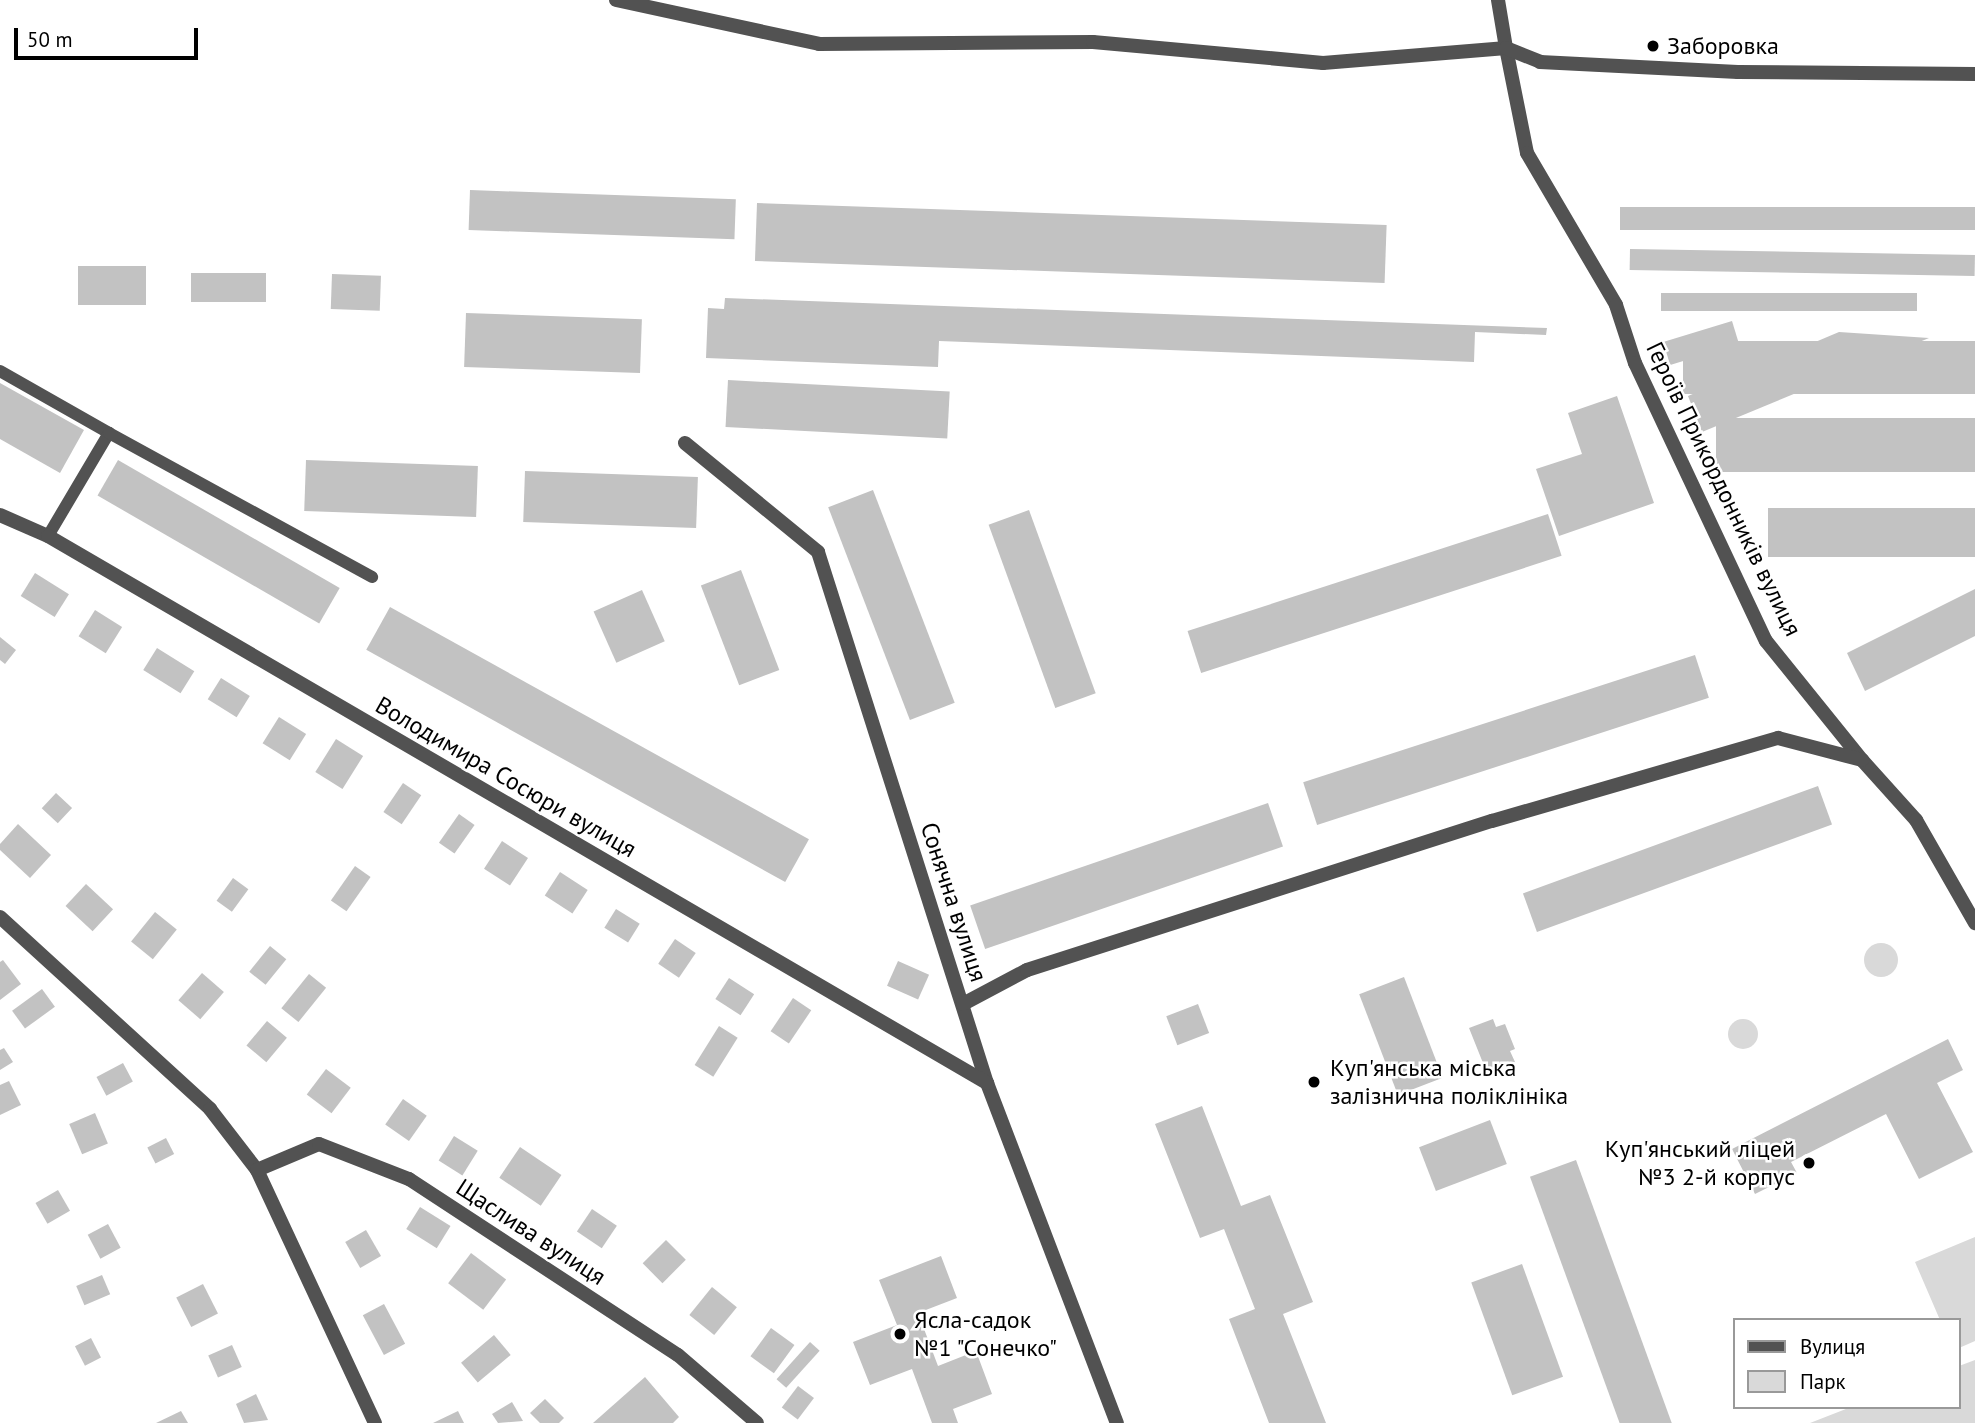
<!DOCTYPE html>
<meta charset="utf-8">
<style>
body{margin:0}
#map{position:relative;width:1975px;height:1423px;overflow:hidden;background:#fff;font-family:"PT Sans",sans-serif}
div>[style]{position:absolute}
.green>*{inset:0;background:#d9d9d9}
.round{border-radius:50%}
.building>*{inset:0;background:#c2c2c2;transform-origin:0 0}
.service>*{height:12px;margin:-6px;padding:0 6px;transform-origin:6px;border-radius:6px;background:#525252}
.minor>*{height:14px;margin:-7px;padding:0 7px;transform-origin:7px;border-radius:7px;background:#525252}
.dots>*{width:19px;height:19px;translate:-50% -50%;box-sizing:border-box;border:4px solid #fff;border-radius:50%}
span{translate:-50% -50%;white-space:nowrap;text-align:center;line-height:1.15;-webkit-text-stroke:5px #fff;paint-order:stroke}
.poi-label{font-size:24px;color:#000}
.left{translate:0 -50%;text-align:left}
.right{translate:-100% -50%;text-align:right}
.street-label{font-size:24px;color:#000}
.legend{position:absolute;left:1733px;top:1318px;width:228px;height:91px;box-sizing:border-box;background:#fff;border:2px solid #999;margin:0;padding:9px 12px;list-style:none;font-size:21px;color:#000}
.legend li{display:flex;align-items:center;gap:14px;height:35px}
.legend b{width:35px;border:2px solid #999}
.scale{position:absolute;left:14px;top:28px;width:184px;height:32px;box-sizing:border-box;border:4px solid #000;border-top:0;padding-left:9px;font-size:21px;line-height:24px;white-space:nowrap;color:#000;-webkit-text-stroke:5px #fff;paint-order:stroke}
</style>
<div id="map">
<div class="green">
<div class="round" style="left:1864px;top:943px;width:34px;height:34px"></div>
<div class="round" style="left:1728px;top:1019px;width:30px;height:30px"></div>
<div style="clip-path:polygon(1975px 1237px,1975px 1341px,1959px 1348px,1959px 1320px,1940px 1320px,1915px 1262px)"></div>
<div style="clip-path:polygon(1975px 1360px,1975px 1423px,1810px 1423px,1851px 1407px,1959px 1407px,1959px 1366px)"></div>
</div>
<div class="building">
<div style="left:470px;top:190px;width:266px;height:40px;rotate:2deg"></div>
<div style="left:757px;top:203px;width:630px;height:58px;rotate:2deg"></div>
<div style="left:1620px;top:207px;width:355px;height:23px"></div>
<div style="left:1630px;top:249px;width:345px;height:21px;rotate:1deg"></div>
<div style="left:78px;top:266px;width:68px;height:39px"></div>
<div style="left:191px;top:273px;width:75px;height:29px"></div>
<div style="left:332px;top:274px;width:49px;height:35px;rotate:2deg"></div>
<div style="left:1661px;top:293px;width:256px;height:18px"></div>
<div style="clip-path:polygon(725px 298px,1547px 328px,1546px 335px,1475px 332px,1474px 362px,939px 341px,938px 367px,706px 358px,708px 308px,724px 309px)"></div>
<div style="left:466px;top:313px;width:176px;height:54px;rotate:2deg"></div>
<div style="left:1732px;top:321px;width:24px;height:72px;rotate:73deg"></div>
<div style="clip-path:polygon(1839px 332px,1929px 338px,1702px 432px,1688px 396px)"></div>
<div style="left:1975px;top:341px;width:53px;height:292px;rotate:90deg"></div>
<div style="left:728px;top:380px;width:222px;height:47px;rotate:3deg"></div>
<div style="clip-path:polygon(0 383px,84px 430px,60px 473px,0 439px)"></div>
<div style="clip-path:polygon(1617px 396px,1654px 503px,1559px 536px,1536px 469px,1582px 454px,1568px 413px)"></div>
<div style="left:1975px;top:418px;width:54px;height:259px;rotate:90deg"></div>
<div style="left:118px;top:460px;width:256px;height:41px;rotate:30deg"></div>
<div style="left:306px;top:460px;width:172px;height:51px;rotate:2deg"></div>
<div style="left:525px;top:471px;width:173px;height:51px;rotate:2deg"></div>
<div style="left:873px;top:490px;width:228px;height:48px;rotate:69deg"></div>
<div style="left:1975px;top:508px;width:49px;height:207px;rotate:90deg"></div>
<div style="left:1029px;top:510px;width:195px;height:43px;rotate:70deg"></div>
<div style="left:1548px;top:514px;width:44px;height:379px;rotate:72deg"></div>
<div style="left:741px;top:570px;width:107px;height:43px;rotate:69deg"></div>
<div style="left:35px;top:573px;width:40px;height:27px;rotate:32deg"></div>
<div style="clip-path:polygon(1975px 589px,1975px 636px,1865px 691px,1847px 653px)"></div>
<div style="left:642px;top:590px;width:56px;height:53px;rotate:66deg"></div>
<div style="left:390px;top:607px;width:479px;height:49px;rotate:29deg"></div>
<div style="left:95px;top:610px;width:32px;height:31px;rotate:32deg"></div>
<div style="clip-path:polygon(0 637px,16px 650px,5px 664px,0 660px)"></div>
<div style="left:157px;top:648px;width:44px;height:26px;rotate:32deg"></div>
<div style="left:1695px;top:655px;width:45px;height:412px;rotate:72deg"></div>
<div style="left:221px;top:678px;width:34px;height:25px;rotate:32deg"></div>
<div style="left:279px;top:717px;width:32px;height:31px;rotate:32deg"></div>
<div style="left:336px;top:739px;width:32px;height:39px;rotate:32deg"></div>
<div style="left:403px;top:783px;width:22px;height:35px;rotate:34deg"></div>
<div style="left:1818px;top:786px;width:41px;height:314px;rotate:70deg"></div>
<div style="left:56px;top:793px;width:22px;height:21px;rotate:43deg"></div>
<div style="left:1268px;top:803px;width:46px;height:315px;rotate:71deg"></div>
<div style="left:459px;top:814px;width:19px;height:35px;rotate:35deg"></div>
<div style="clip-path:polygon(18px 824px,51px 855px,30px 878px,0 850px,0 844px)"></div>
<div style="left:502px;top:841px;width:31px;height:33px;rotate:33deg"></div>
<div style="left:355px;top:866px;width:19px;height:42px;rotate:35deg"></div>
<div style="left:560px;top:872px;width:33px;height:28px;rotate:33deg"></div>
<div style="left:233px;top:878px;width:19px;height:28px;rotate:36deg"></div>
<div style="left:86px;top:884px;width:37px;height:30px;rotate:43deg"></div>
<div style="left:616px;top:909px;width:28px;height:22px;rotate:32deg"></div>
<div style="left:155px;top:912px;width:28px;height:38px;rotate:39deg"></div>
<div style="left:675px;top:939px;width:25px;height:30px;rotate:34deg"></div>
<div style="left:270px;top:946px;width:21px;height:33px;rotate:39deg"></div>
<div style="clip-path:polygon(3px 960px,21px 984px,0 1000px,0 962px)"></div>
<div style="left:898px;top:961px;width:34px;height:27px;rotate:24deg"></div>
<div style="left:202px;top:973px;width:29px;height:36px;rotate:41deg"></div>
<div style="left:309px;top:974px;width:22px;height:44px;rotate:39deg"></div>
<div style="left:1404px;top:977px;width:108px;height:48px;rotate:69deg"></div>
<div style="left:729px;top:978px;width:30px;height:25px;rotate:33deg"></div>
<div style="left:42px;top:989px;width:22px;height:37px;rotate:54deg"></div>
<div style="left:793px;top:998px;width:22px;height:40px;rotate:34deg"></div>
<div style="left:1198px;top:1004px;width:31px;height:34px;rotate:69deg"></div>
<div style="clip-path:polygon(1493px 1019px,1496px 1027px,1505px 1024px,1515px 1049px,1510px 1051px,1515px 1062px,1487px 1073px,1469px 1028px)"></div>
<div style="left:267px;top:1021px;width:26px;height:32px;rotate:40deg"></div>
<div style="left:719px;top:1026px;width:22px;height:46px;rotate:32deg"></div>
<div style="clip-path:polygon(1948px 1039px,1963px 1070px,1937px 1083px,1973px 1152px,1919px 1179px,1886px 1114px,1791px 1162px,1797px 1173px,1755px 1194px,1732px 1149px)"></div>
<div style="clip-path:polygon(4px 1048px,13px 1062px,0 1070px,0 1050px)"></div>
<div style="left:123px;top:1063px;width:21px;height:30px;rotate:62deg"></div>
<div style="left:326px;top:1069px;width:31px;height:32px;rotate:37deg"></div>
<div style="clip-path:polygon(9px 1081px,21px 1105px,0 1115px,0 1085px)"></div>
<div style="left:403px;top:1099px;width:29px;height:31px;rotate:35deg"></div>
<div style="clip-path:polygon(1202px 1106px,1241px 1206px,1270px 1195px,1313px 1302px,1283px 1314px,1326px 1423px,1269px 1423px,1229px 1319px,1255px 1309px,1224px 1229px,1200px 1238px,1155px 1124px)"></div>
<div style="left:95px;top:1113px;width:33px;height:28px;rotate:67deg"></div>
<div style="left:1490px;top:1120px;width:47px;height:76px;rotate:69deg"></div>
<div style="left:454px;top:1136px;width:28px;height:29px;rotate:32deg"></div>
<div style="left:166px;top:1138px;width:18px;height:21px;rotate:63deg"></div>
<div style="left:520px;top:1147px;width:50px;height:37px;rotate:34deg"></div>
<div style="left:1576px;top:1160px;width:280px;height:49px;rotate:70deg"></div>
<div style="left:58px;top:1190px;width:24px;height:26px;rotate:60deg"></div>
<div style="left:420px;top:1207px;width:36px;height:26px;rotate:32deg"></div>
<div style="left:592px;top:1209px;width:30px;height:27px;rotate:34deg"></div>
<div style="left:108px;top:1224px;width:27px;height:23px;rotate:62deg"></div>
<div style="left:366px;top:1230px;width:30px;height:24px;rotate:60deg"></div>
<div style="left:666px;top:1240px;width:28px;height:33px;rotate:45deg"></div>
<div style="left:471px;top:1253px;width:44px;height:38px;rotate:37deg"></div>
<div style="clip-path:polygon(941px 1256px,957px 1298px,918px 1313px,938px 1366px,976px 1351px,992px 1394px,953px 1409px,958px 1423px,932px 1423px,912px 1369px,870px 1385px,853px 1342px,897px 1325px,879px 1280px)"></div>
<div style="left:1522px;top:1264px;width:120px;height:54px;rotate:70deg"></div>
<div style="left:102px;top:1275px;width:21px;height:28px;rotate:67deg"></div>
<div style="left:203px;top:1284px;width:33px;height:30px;rotate:63deg"></div>
<div style="left:712px;top:1287px;width:32px;height:36px;rotate:39deg"></div>
<div style="left:384px;top:1304px;width:45px;height:24px;rotate:62deg"></div>
<div style="left:771px;top:1328px;width:29px;height:35px;rotate:36deg"></div>
<div style="left:494px;top:1335px;width:26px;height:43px;rotate:50deg"></div>
<div style="left:91px;top:1338px;width:22px;height:18px;rotate:63deg"></div>
<div style="left:810px;top:1342px;width:13px;height:50px;rotate:42deg"></div>
<div style="left:232px;top:1345px;width:24px;height:26px;rotate:66deg"></div>
<div style="clip-path:polygon(645px 1377px,679px 1417px,673px 1423px,593px 1423px)"></div>
<div style="left:798px;top:1386px;width:20px;height:27px;rotate:37deg"></div>
<div style="clip-path:polygon(256px 1394px,268px 1420px,244px 1423px,236px 1404px)"></div>
<div style="clip-path:polygon(545px 1399px,564px 1418px,559px 1423px,540px 1423px,530px 1413px)"></div>
<div style="clip-path:polygon(512px 1402px,523px 1421px,498px 1423px,492px 1414px)"></div>
<div style="clip-path:polygon(181px 1411px,188px 1423px,156px 1423px)"></div>
<div style="clip-path:polygon(458px 1411px,464px 1423px,433px 1423px)"></div>
</div>
<div class="service">
<div style="left:0;top:371px;width:125px;rotate:29.6deg"></div>
<div style="left:48px;top:536px;width:120px;rotate:-59.4deg"></div>
<div style="left:109px;top:433px;width:300px;rotate:28.7deg"></div>
</div>
<div class="minor">
<div style="left:616px;top:0;width:208px;rotate:12.2deg"></div>
<div style="left:819px;top:44px;width:274px;rotate:-0.4deg"></div>
<div style="left:1093px;top:42px;width:231px;rotate:5.2deg"></div>
<div style="left:1323px;top:63px;width:184px;rotate:-4.7deg"></div>
<div style="left:1506px;top:48px;width:107px;rotate:78.7deg"></div>
<div style="left:1527px;top:153px;width:176px;rotate:59.6deg"></div>
<div style="left:1616px;top:305px;width:61px;rotate:71.9deg"></div>
<div style="left:1635px;top:363px;width:307px;rotate:64.8deg"></div>
<div style="left:1766px;top:641px;width:153px;rotate:51.1deg"></div>
<div style="left:1862px;top:760px;width:81px;rotate:48deg"></div>
<div style="left:1916px;top:820px;width:119px;rotate:60.2deg"></div>
<div style="left:1498px;top:0;width:49px;rotate:80.5deg"></div>
<div style="left:1506px;top:48px;width:37px;rotate:22deg"></div>
<div style="left:1540px;top:62px;width:198px;rotate:2.9deg"></div>
<div style="left:1738px;top:72px;width:237px;rotate:0.5deg"></div>
<div style="left:685px;top:443px;width:172px;rotate:39.3deg"></div>
<div style="left:818px;top:552px;width:557px;rotate:72.35deg"></div>
<div style="left:987px;top:1083px;width:364px;rotate:69.1deg"></div>
<div style="left:0;top:515px;width:52px;rotate:23.6deg"></div>
<div style="left:48px;top:536px;width:1087px;rotate:30.22deg"></div>
<div style="left:0;top:917px;width:285px;rotate:42.4deg"></div>
<div style="left:210px;top:1109px;width:77px;rotate:52.4deg"></div>
<div style="left:257px;top:1170px;width:279px;rotate:65deg"></div>
<div style="left:963px;top:1004px;width:72px;rotate:-28deg"></div>
<div style="left:1027px;top:970px;width:488px;rotate:-17.8deg"></div>
<div style="left:1492px;top:821px;width:298px;rotate:-16.2deg"></div>
<div style="left:1778px;top:738px;width:87px;rotate:14.7deg"></div>
<div style="left:257px;top:1170px;width:67px;rotate:-22.8deg"></div>
<div style="left:319px;top:1144px;width:97px;rotate:21.3deg"></div>
<div style="left:409px;top:1179px;width:321px;rotate:33.2deg"></div>
<div style="left:678px;top:1355px;width:104px;rotate:40.7deg"></div>
</div>
<div class="dots">
<div style="left:1653px;top:46px;background:#000"></div>
<div style="left:1314px;top:1082px;background:#000"></div>
<div style="left:1809px;top:1163px;background:#000"></div>
<div style="left:900px;top:1334px;background:#000"></div>
</div>
<div class="poi-label">
<span class="left" style="left:1667px;top:46px">Заборовка</span>
<span class="left" style="left:1330px;top:1082px">Куп'янська міська<br>залізнична поліклініка</span>
<span class="right" style="left:1795px;top:1163px">Куп'янський ліцей<br>№3 2-й корпус</span>
<span class="left" style="left:914px;top:1334px">Ясла-садок<br>№1 "Сонечко"</span>
</div>
<div class="street-label">
<span style="left:1724px;top:489px;rotate:64deg">Героїв Прикордонників вулиця</span>
<span style="left:506px;top:777px;rotate:30deg">Володимира Сосюри вулиця</span>
<span style="left:954px;top:902px;rotate:72deg">Сонячна вулиця</span>
<span style="left:531px;top:1232px;rotate:33deg">Щаслива вулиця</span>
</div>
<ul class="legend">
<li><b style="height:9px;background:#525252"></b>Вулиця</li>
<li><b style="height:19px;background:#d9d9d9"></b>Парк</li>
</ul>
<div class="scale">50 m</div>
</div>
